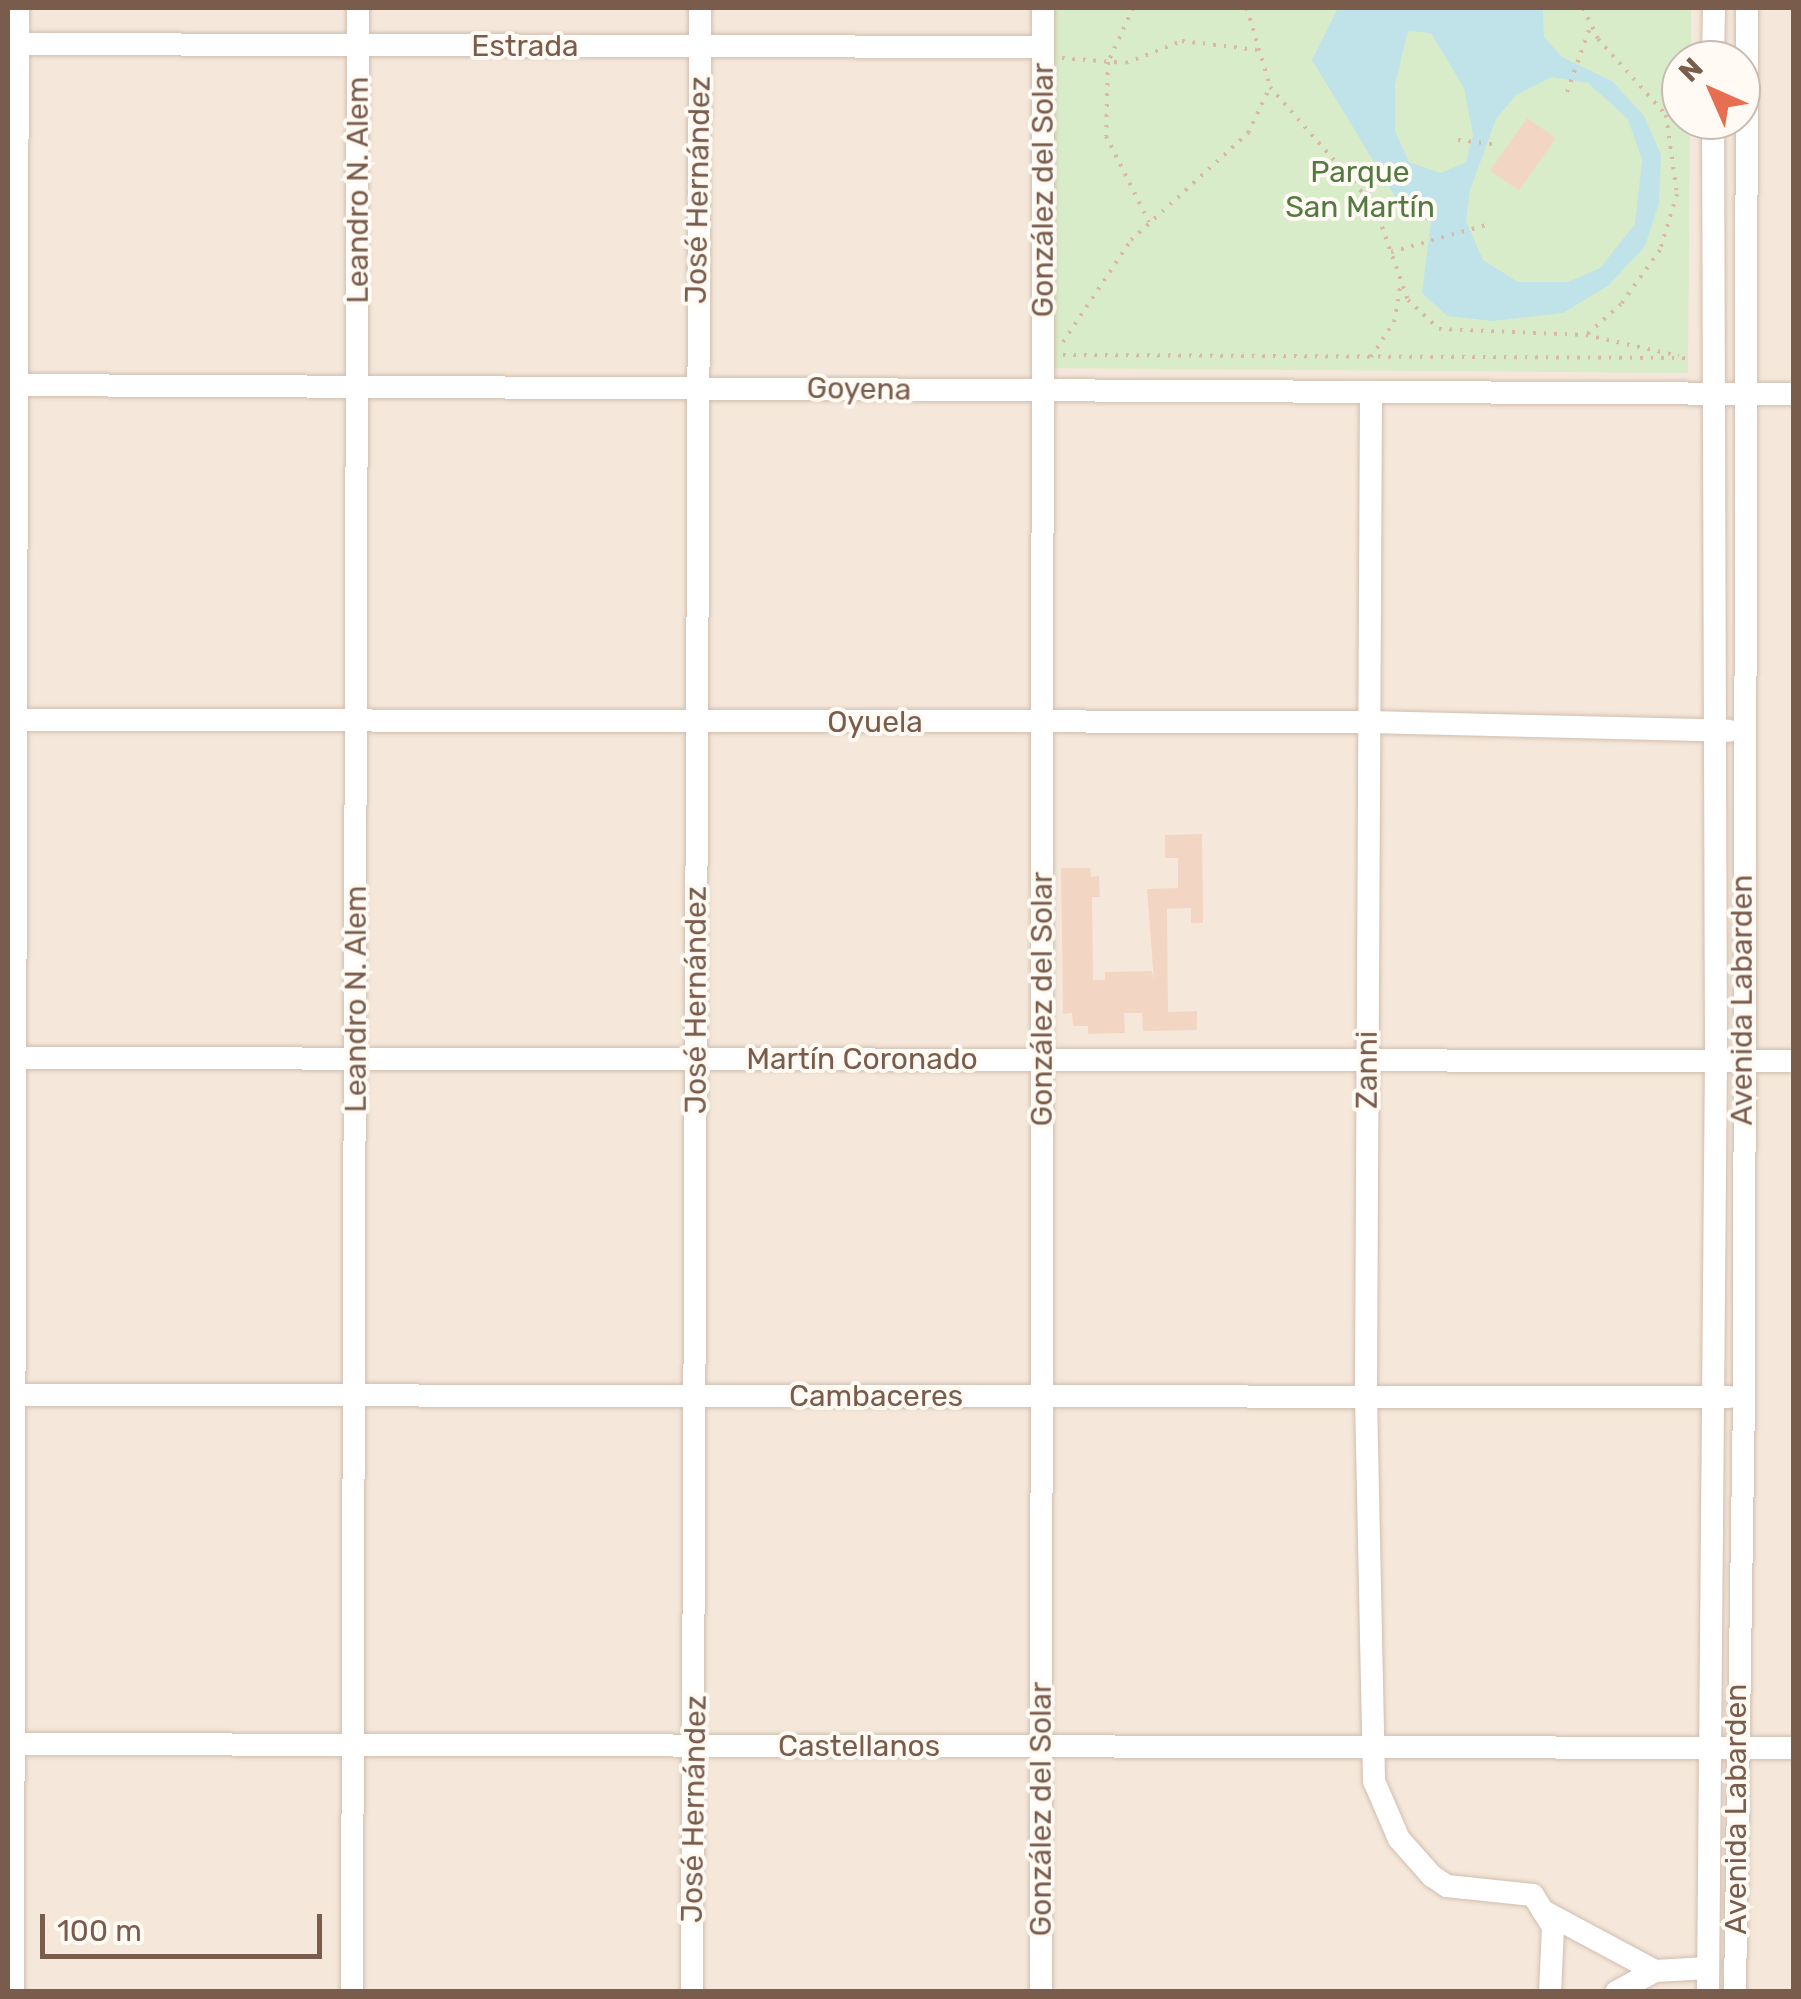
<!DOCTYPE html>
<meta charset="utf-8">
<style>
body{margin:0}
#map{position:relative;width:1801px;height:1999px;overflow:hidden;background:#fdf6ec;font-family:Rubik,sans-serif}
div>[style]{position:absolute}
.residential>*{inset:0;background:#f5e8da}
.green>*{inset:0;background:#d8ecc9}
.water>*{inset:0;background:#bfe3e8}
.building>*{inset:0;background:#f3d5c3;transform-origin:0 0}
.path>*{height:4px;margin-top:-2px;transform-origin:0;background:repeating-linear-gradient(90deg,#d9b8a5 0 2.5px,transparent 0 10.5px)}
.roads{filter:drop-shadow(0 0 2px #d1beb0) drop-shadow(0 0 2px #d1beb0)}
.minor>*{height:22px;margin:-11px;padding:0 11px;transform-origin:11px;border-radius:11px;background:#fff}
span{translate:-50% -50%;white-space:nowrap;text-align:center;line-height:1.15;-webkit-text-stroke:8px #fffaf3;paint-order:stroke}
.street-label{font-size:30px;color:#7a5c4d}
.park-label{font-size:30px;color:#537a41}
.frame{position:absolute;inset:0;border:10px solid #7a5c4d;pointer-events:none}
.north{position:absolute;left:1661px;top:40px;width:100px;height:100px;box-sizing:border-box;background:#fffaf3;border:2px solid #cabbb1;border-radius:50%;rotate:315deg;font-size:28px;font-weight:700;line-height:40px;text-align:center;color:#7a5c4d}
.north::after{content:'';display:block;margin:auto;width:35px;height:45px;background:#e76f51;clip-path:polygon(50% 0,100% 100%,50% 72%,0 100%)}
.scale{position:absolute;left:40px;top:1914px;width:282px;height:45px;box-sizing:border-box;border:5px solid #7a5c4d;border-top:0;padding-left:12px;font-size:30px;line-height:35px;white-space:nowrap;color:#7a5c4d;-webkit-text-stroke:8px #fffaf3;paint-order:stroke}
</style>
<div id="map">
<div class="residential">
<div style="clip-path:polygon(evenodd,8px 8px,1793px 8px,1793px 1991px,8px 1991px,8px 8px,1681px 60px,1741px 60px,1741px 120px,1681px 120px,1681px 60px)"></div>
</div>
<div class="green">
<div style="clip-path:polygon(1046px 8px,1691px 8px,1691px 60px,1681px 60px,1681px 120px,1690px 120px,1688px 373px,1042px 368px)"></div>
</div>
<div class="water">
<div style="clip-path:polygon(evenodd,1338px 8px,1543px 8px,1544px 37px,1562px 57px,1612px 81px,1644px 116px,1661px 155px,1659px 203px,1645px 246px,1609px 285px,1563px 313px,1492px 321px,1447px 316px,1422px 293px,1431px 222px,1405px 213px,1312px 60px,1338px 8px,1408px 31px,1431px 33px,1464px 88px,1473px 135px,1466px 162px,1441px 173px,1409px 162px,1395px 131px,1395px 85px,1408px 31px,1338px 8px,1552px 77px,1588px 83px,1628px 119px,1642px 160px,1635px 224px,1600px 268px,1568px 282px,1518px 282px,1483px 260px,1466px 221px,1470px 190px,1496px 119px,1516px 95px,1552px 77px)"></div>
</div>
<div class="building">
<div style="left:1527px;top:118px;width:35px;height:64px;rotate:35deg"></div>
<div style="clip-path:polygon(1202px 834px,1203px 923px,1191px 923px,1191px 908px,1167px 909px,1168px 1012px,1197px 1011px,1197px 1030px,1143px 1031px,1142px 1013px,1124px 1013px,1125px 1033px,1088px 1034px,1088px 1026px,1073px 1026px,1072px 1013px,1063px 1014px,1061px 868px,1090px 868px,1091px 877px,1099px 876px,1100px 897px,1092px 897px,1093px 980px,1105px 980px,1105px 972px,1152px 971px,1154px 981px,1147px 889px,1178px 888px,1178px 858px,1165px 858px,1165px 835px)"></div>
</div>
<div class="path">
<div style="left:1133px;top:8px;width:60px;rotate:114.8deg"></div>
<div style="left:1108px;top:62px;width:74px;rotate:91.5deg"></div>
<div style="left:1106px;top:136px;width:96px;rotate:63.4deg"></div>
<div style="left:1247px;top:8px;width:82px;rotate:73.8deg"></div>
<div style="left:1270px;top:87px;width:159px;rotate:48.8deg"></div>
<div style="left:1375px;top:207px;width:99px;rotate:70.5deg"></div>
<div style="left:1408px;top:300px;width:42px;rotate:43.1deg"></div>
<div style="left:1439px;top:329px;width:147px;rotate:2.3deg"></div>
<div style="left:1586px;top:335px;width:95px;rotate:12.7deg"></div>
<div style="left:1583px;top:8px;width:34px;rotate:64deg"></div>
<div style="left:1598px;top:39px;width:102px;rotate:48.2deg"></div>
<div style="left:1666px;top:115px;width:80px;rotate:82.1deg"></div>
<div style="left:1677px;top:194px;width:59px;rotate:106.9deg"></div>
<div style="left:1660px;top:250px;width:67px;rotate:125.8deg"></div>
<div style="left:1621px;top:304px;width:47px;rotate:138.5deg"></div>
<div style="left:1062px;top:58px;width:64px;rotate:4.5deg"></div>
<div style="left:1126px;top:63px;width:60px;rotate:-21.4deg"></div>
<div style="left:1182px;top:41px;width:76px;rotate:6.8deg"></div>
<div style="left:1567px;top:92px;width:69px;rotate:-70.5deg"></div>
<div style="left:1458px;top:140px;width:38px;rotate:7deg"></div>
<div style="left:1391px;top:252px;width:99px;rotate:-15.9deg"></div>
<div style="left:1063px;top:342px;width:123px;rotate:-56.3deg"></div>
<div style="left:1131px;top:240px;width:159px;rotate:-42.4deg"></div>
<div style="left:1248px;top:133px;width:49px;rotate:-64.5deg"></div>
<div style="left:1063px;top:355px;width:625px;rotate:0.28deg"></div>
<div style="left:1371px;top:357px;width:42px;rotate:-56.7deg"></div>
<div style="left:1394px;top:322px;width:39px;rotate:-80deg"></div>
</div>
<div class="roads">
<div class="minor">
<div style="left:8px;top:44px;width:1035px;rotate:0.17deg"></div>
<div style="left:1713px;top:60px;width:52px;rotate:-88.9deg"></div>
<div style="left:8px;top:385px;width:1786px;rotate:0.29deg"></div>
<div style="left:1371px;top:393px;width:1004px;rotate:90.29deg"></div>
<div style="left:1366px;top:1397px;width:384px;rotate:88.8deg"></div>
<div style="left:1374px;top:1781px;width:63px;rotate:66.7deg"></div>
<div style="left:1399px;top:1839px;width:50px;rotate:48.3deg"></div>
<div style="left:1432px;top:1876px;width:18px;rotate:34deg"></div>
<div style="left:1447px;top:1886px;width:86px;rotate:6deg"></div>
<div style="left:1533px;top:1895px;width:38px;rotate:58deg"></div>
<div style="left:1553px;top:1927px;width:65px;rotate:92.6deg"></div>
<div style="left:8px;top:720px;width:1361px;rotate:0.08deg"></div>
<div style="left:1369px;top:722px;width:360px;rotate:1.4deg"></div>
<div style="left:8px;top:1058px;width:1786px;rotate:0.1deg"></div>
<div style="left:8px;top:1395px;width:1721px;rotate:0.07deg"></div>
<div style="left:8px;top:1744px;width:1786px;rotate:0.13deg"></div>
<div style="left:1543px;top:1911px;width:127px;rotate:28.2deg"></div>
<div style="left:1655px;top:1971px;width:44px;rotate:151.7deg"></div>
<div style="left:1655px;top:1971px;width:53px;rotate:-3.2deg"></div>
<div style="left:13px;top:1992px;width:1984px;rotate:-89.86deg"></div>
<div style="left:352px;top:1992px;width:1984px;rotate:-89.83deg"></div>
<div style="left:692px;top:1992px;width:1984px;rotate:-89.77deg"></div>
<div style="left:1041px;top:1992px;width:1984px;rotate:-89.94deg"></div>
<div style="left:1708px;top:1992px;width:932px;rotate:-89.51deg"></div>
<div style="left:1716px;top:1060px;width:940px;rotate:-90.18deg"></div>
<div style="left:1735px;top:1992px;width:593px;rotate:-89.13deg"></div>
<div style="left:1744px;top:1399px;width:1391px;rotate:-89.88deg"></div>
</div>
</div>
<div class="street-label">
<span style="left:525px;top:46px">Estrada</span>
<span style="left:358px;top:190px;rotate:-90deg">Leandro N. Alem</span>
<span style="left:698px;top:190px;rotate:-89deg">José Hernández</span>
<span style="left:1043px;top:190px;rotate:-90deg">González del Solar</span>
<span style="left:859px;top:389px;rotate:1deg">Goyena</span>
<span style="left:875px;top:722px">Oyuela</span>
<span style="left:356px;top:999px;rotate:-90deg">Leandro N. Alem</span>
<span style="left:1042px;top:999px;rotate:-90deg">González del Solar</span>
<span style="left:696px;top:1000px;rotate:-90deg">José Hernández</span>
<span style="left:1742px;top:1000px;rotate:-90deg">Avenida Labarden</span>
<span style="left:862px;top:1059px">Martín Coronado</span>
<span style="left:1367px;top:1070px;rotate:-90deg">Zanni</span>
<span style="left:876px;top:1396px">Cambaceres</span>
<span style="left:859px;top:1746px">Castellanos</span>
<span style="left:694px;top:1809px;rotate:-89deg">José Hernández</span>
<span style="left:1041px;top:1809px;rotate:-90deg">González del Solar</span>
<span style="left:1736px;top:1809px;rotate:-90deg">Avenida Labarden</span>
</div>
<div class="park-label">
<span style="left:1360px;top:189px">Parque<br>San Martín</span>
</div>
<div class="frame"></div>
<div class="north">N</div>
<div class="scale">100 m</div>
</div>
